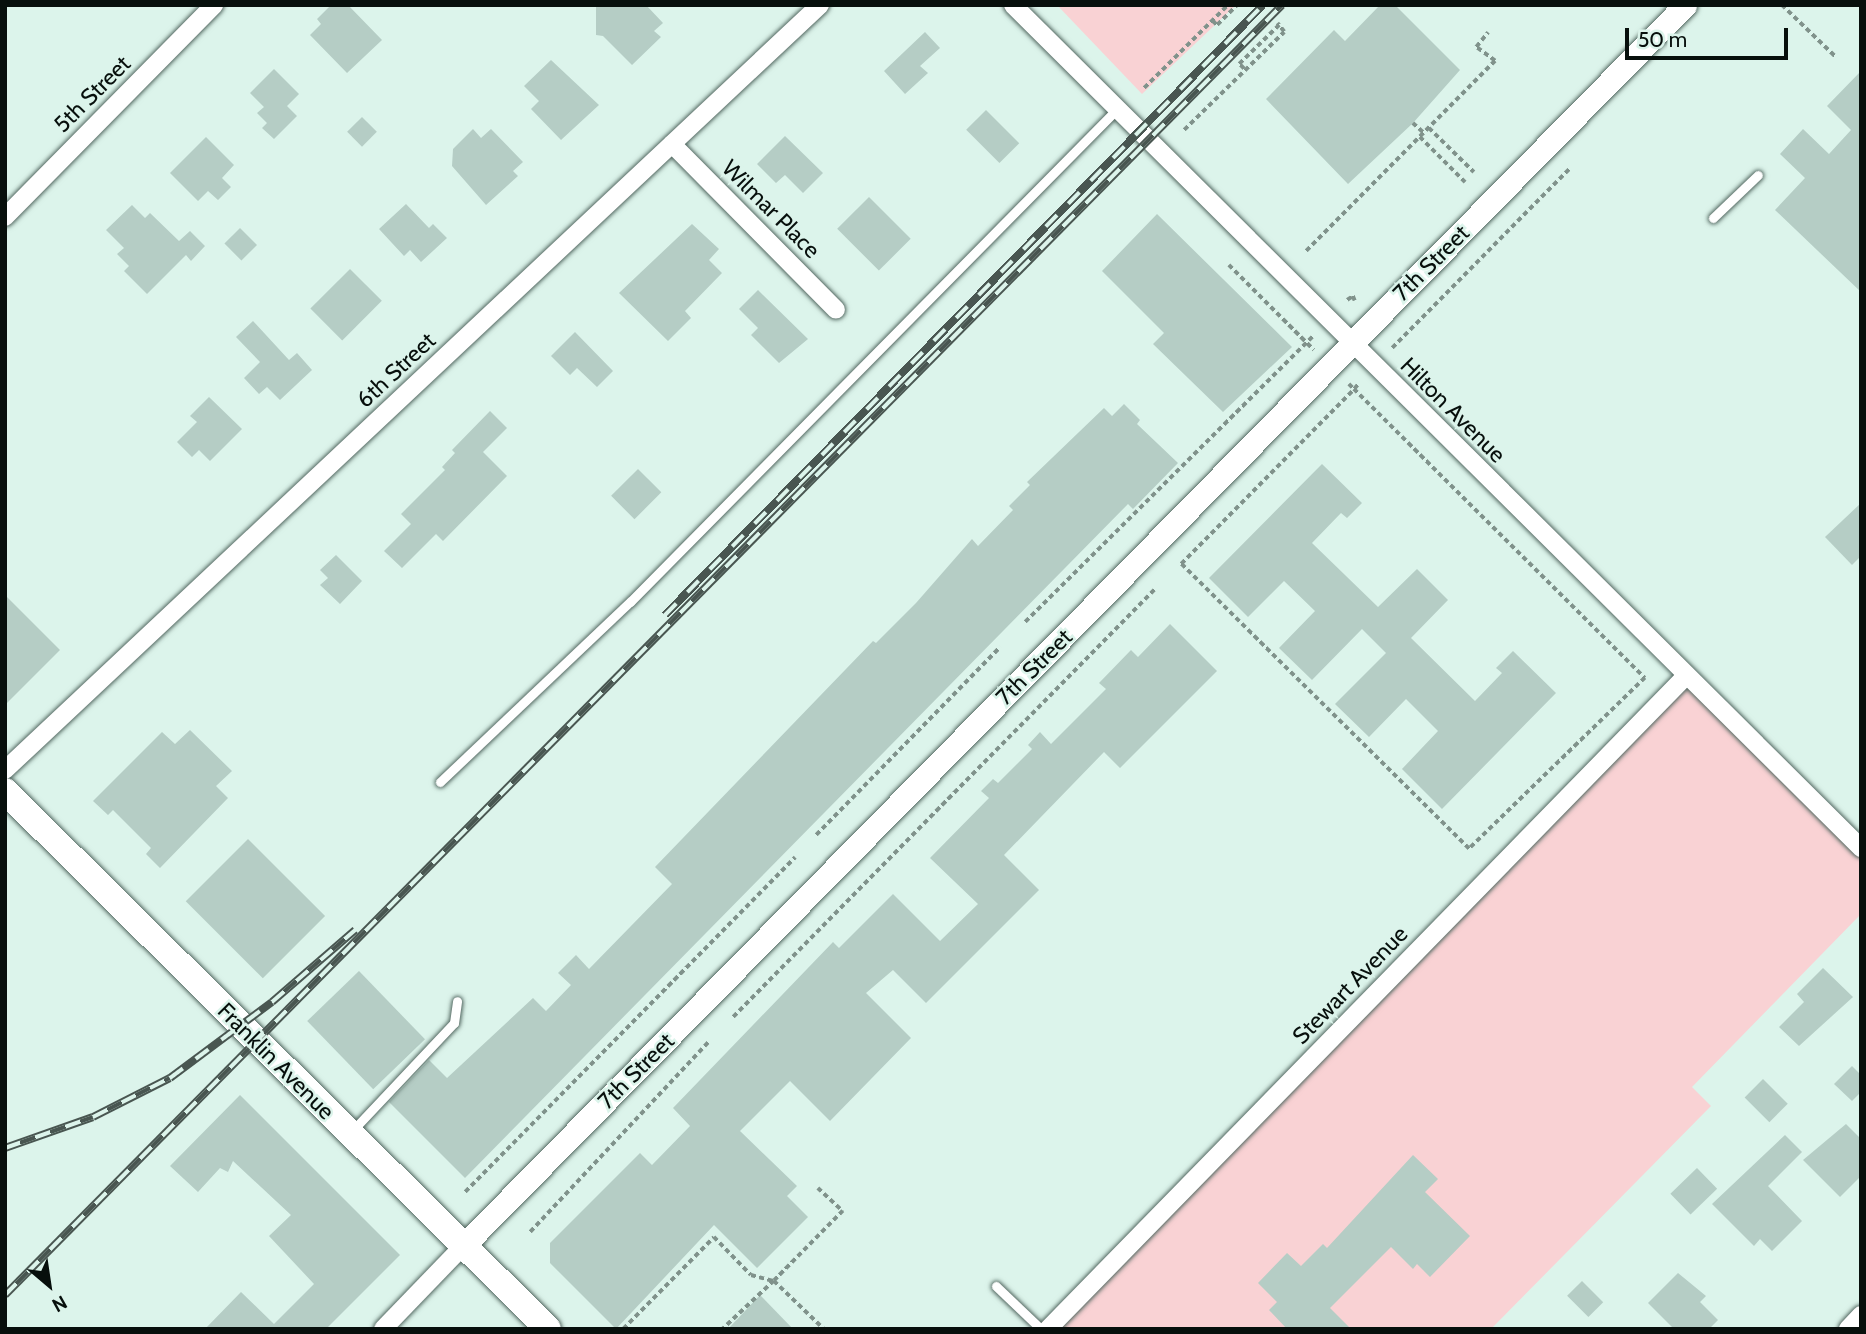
<!DOCTYPE html>
<style>
body{margin:0}
#map{position:relative;width:1866px;height:1334px;overflow:hidden;background:#dcf4eb;font-family:Cabin,sans-serif}
div>[style]{position:absolute}
.green>*{inset:0;background:#f9d2d4}
.building>*{inset:0;background:#b5cdc5;transform-origin:0 0}
.path>*{height:3.5px;margin-top:-1.75px;transform-origin:0;background:repeating-linear-gradient(90deg,#80928b 0 5px,transparent 0 8.5px)}
.roads{filter:drop-shadow(0 0 2px #536861) drop-shadow(0 0 2px #536861)}
.service>*{height:9px;margin:-4.5px;padding:0 4.5px;transform-origin:4.5px;border-radius:4.5px;background:#fff}
.minor>*{height:18px;margin:-9px;padding:0 9px;transform-origin:9px;border-radius:9px;background:#fff}
.tertiary>*{height:23px;margin:-11.5px;padding:0 11.5px;transform-origin:11.5px;border-radius:11.5px;background:#fff}
.secondary>*{height:26px;margin:-13px;padding:0 13px;transform-origin:13px;border-radius:13px;background:#fff}
.rail>*{height:8px;margin-top:-4px;transform-origin:0;background:repeating-linear-gradient(90deg,#dcf4eb 0 16px,#495651 0 32px);box-sizing:border-box;border-block:2px solid #495651}
span{translate:-50% -50%;white-space:nowrap;text-align:center;line-height:1.15;-webkit-text-stroke:5px #dcf4eb;paint-order:stroke}
.street-label{font-size:23px;color:#070f0c}
.frame{position:absolute;inset:0;border:7px solid #070f0c;pointer-events:none}
.north{position:absolute;left:14px;top:1250px;width:70px;height:70px;-webkit-text-stroke:5px #dcf4eb;paint-order:stroke;rotate:151deg;font-size:19px;font-weight:700;line-height:28px;text-align:center;color:#070f0c}
.north::after{content:'';display:block;margin:auto;width:24px;height:32px;background:#070f0c;clip-path:polygon(50% 0,100% 100%,50% 72%,0 100%)}
.scale{position:absolute;left:1625px;top:28px;width:163px;height:32px;box-sizing:border-box;border:4px solid #070f0c;border-top:0;padding-left:9px;font-size:21px;line-height:24px;white-space:nowrap;color:#070f0c;-webkit-text-stroke:5px #dcf4eb;paint-order:stroke}
</style>
<div id="map">
<div class="green">
<div style="clip-path:polygon(1057px 5px,1236px 5px,1142px 94px)"></div>
<div style="clip-path:polygon(1686px 676px,1861px 849px,1861px 914px,1692px 1087px,1711px 1106px,1491px 1329px,1045px 1329px)"></div>
</div>
<div class="building">
<div style="clip-path:polygon(331px 5px,348px 5px,382px 40px,347px 73px,310px 35px,321px 24px,317px 19px)"></div>
<div style="clip-path:polygon(596px 5px,646px 5px,663px 23px,654px 31px,661px 37px,632px 65px,603px 36px,596px 35px)"></div>
<div style="clip-path:polygon(1380px 5px,1395px 5px,1460px 70px,1413px 123px,1348px 184px,1266px 99px,1334px 30px,1345px 41px)"></div>
<div style="clip-path:polygon(925px 32px,940px 48px,920px 66px,928px 73px,905px 94px,884px 71px)"></div>
<div style="clip-path:polygon(551px 60px,599px 105px,561px 140px,531px 109px,539px 101px,524px 86px)"></div>
<div style="clip-path:polygon(274px 69px,299px 94px,287px 106px,297px 116px,274px 139px,262px 128px,267px 123px,257px 113px,264px 107px,250px 93px)"></div>
<div style="clip-path:polygon(1861px 71px,1861px 292px,1775px 210px,1805px 178px,1780px 154px,1803px 129px,1829px 154px,1851px 130px,1827px 106px)"></div>
<div style="left:986px;top:110px;width:47px;height:28px;rotate:45deg"></div>
<div style="left:362px;top:117px;width:21px;height:21px;rotate:45deg"></div>
<div style="clip-path:polygon(473px 129px,481px 138px,491px 129px,523px 162px,513px 171px,518px 176px,486px 205px,452px 166px,453px 149px)"></div>
<div style="clip-path:polygon(785px 136px,823px 173px,803px 193px,785px 175px,776px 183px,757px 164px)"></div>
<div style="clip-path:polygon(206px 137px,234px 165px,222px 178px,231px 187px,218px 200px,208px 191px,198px 201px,170px 173px)"></div>
<div style="left:869px;top:197px;width:59px;height:45px;rotate:45deg"></div>
<div style="clip-path:polygon(406px 204px,429px 228px,433px 224px,447px 238px,421px 262px,410px 250px,404px 256px,379px 229px)"></div>
<div style="clip-path:polygon(132px 205px,145px 218px,150px 213px,179px 241px,190px 231px,205px 246px,191px 261px,186px 255px,147px 294px,124px 271px,129px 266px,117px 254px,124px 248px,106px 230px)"></div>
<div style="clip-path:polygon(1157px 214px,1292px 347px,1223px 412px,1153px 344px,1164px 333px,1102px 271px)"></div>
<div style="clip-path:polygon(692px 224px,719px 249px,709px 260px,722px 273px,685px 311px,691px 318px,668px 341px,619px 293px)"></div>
<div style="left:240px;top:228px;width:24px;height:22px;rotate:45deg"></div>
<div style="left:350px;top:269px;width:45px;height:56px;rotate:45deg"></div>
<div style="clip-path:polygon(758px 290px,808px 339px,779px 363px,751px 335px,758px 328px,739px 309px)"></div>
<div style="clip-path:polygon(253px 321px,289px 360px,297px 353px,312px 370px,280px 400px,267px 387px,259px 394px,244px 378px,260px 362px,236px 337px)"></div>
<div style="clip-path:polygon(575px 332px,613px 371px,597px 387px,577px 368px,570px 375px,551px 356px)"></div>
<div style="clip-path:polygon(209px 397px,242px 429px,210px 461px,199px 450px,192px 457px,177px 442px,197px 422px,190px 416px)"></div>
<div style="clip-path:polygon(1124px 404px,1140px 420px,1137px 424px,1178px 463px,1133px 509px,1128px 504px,465px 1178px,389px 1102px,429px 1060px,447px 1078px,533px 998px,546px 1011px,571px 985px,558px 973px,576px 955px,589px 969px,672px 884px,655px 867px,873px 641px,876px 643px,916px 603px,972px 539px,978px 546px,1013px 510px,1009px 506px,1030px 485px,1027px 482px,1104px 408px,1112px 416px)"></div>
<div style="clip-path:polygon(490px 411px,507px 428px,483px 452px,507px 476px,443px 541px,436px 534px,402px 568px,384px 551px,411px 524px,401px 514px,445px 470px,442px 467px,455px 453px,452px 450px)"></div>
<div style="clip-path:polygon(1322px 464px,1362px 503px,1347px 518px,1341px 513px,1312px 543px,1378px 607px,1417px 569px,1448px 600px,1411px 638px,1475px 701px,1502px 673px,1496px 668px,1513px 651px,1556px 693px,1442px 809px,1402px 769px,1438px 731px,1406px 699px,1369px 737px,1335px 704px,1386px 653px,1362px 629px,1312px 680px,1279px 648px,1315px 611px,1284px 581px,1248px 617px,1209px 578px)"></div>
<div style="left:638px;top:469px;width:33px;height:38px;rotate:45deg"></div>
<div style="clip-path:polygon(1861px 503px,1861px 556px,1852px 565px,1825px 537px)"></div>
<div style="clip-path:polygon(336px 555px,362px 581px,340px 604px,320px 585px,328px 578px,320px 570px)"></div>
<div style="clip-path:polygon(5px 595px,60px 650px,5px 705px)"></div>
<div style="clip-path:polygon(1170px 624px,1217px 671px,1120px 768px,1104px 752px,1004px 855px,1039px 890px,926px 1003px,893px 970px,866px 993px,911px 1038px,830px 1121px,790px 1081px,740px 1131px,797px 1186px,787px 1196px,808px 1217px,757px 1268px,714px 1225px,616px 1329px,550px 1263px,550px 1243px,640px 1153px,652px 1165px,690px 1126px,673px 1108px,833px 942px,839px 948px,893px 894px,940px 941px,978px 904px,930px 858px,989px 798px,981px 791px,993px 779px,998px 783px,1032px 749px,1028px 745px,1040px 732px,1051px 744px,1106px 689px,1099px 683px,1131px 650px,1138px 657px)"></div>
<div style="clip-path:polygon(190px 730px,232px 771px,216px 786px,228px 798px,160px 868px,146px 854px,151px 848px,113px 810px,108px 815px,93px 801px,162px 732px,175px 744px)"></div>
<div style="left:248px;top:839px;width:109px;height:88px;rotate:45deg"></div>
<div style="clip-path:polygon(1823px 968px,1853px 997px,1799px 1046px,1779px 1027px,1804px 1002px,1797px 994px)"></div>
<div style="left:359px;top:971px;width:95px;height:72px;rotate:46deg"></div>
<div style="clip-path:polygon(1852px 1066px,1861px 1075px,1861px 1092px,1852px 1101px,1834px 1084px)"></div>
<div style="left:1763px;top:1079px;width:35px;height:26px;rotate:45deg"></div>
<div style="clip-path:polygon(240px 1095px,400px 1255px,326px 1329px,205px 1329px,241px 1292px,274px 1324px,314px 1284px,269px 1236px,291px 1215px,233px 1161px,228px 1172px,220px 1168px,198px 1192px,170px 1166px)"></div>
<div style="clip-path:polygon(1846px 1124px,1861px 1139px,1861px 1176px,1840px 1197px,1803px 1160px)"></div>
<div style="clip-path:polygon(1785px 1135px,1802px 1152px,1768px 1186px,1802px 1221px,1772px 1251px,1760px 1239px,1754px 1246px,1712px 1204px)"></div>
<div style="clip-path:polygon(1413px 1155px,1438px 1179px,1425px 1192px,1470px 1236px,1430px 1277px,1417px 1264px,1413px 1269px,1391px 1247px,1330px 1308px,1351px 1329px,1287px 1329px,1269px 1310px,1277px 1302px,1258px 1283px,1287px 1253px,1301px 1266px,1323px 1244px,1327px 1248px)"></div>
<div style="left:1697px;top:1168px;width:29px;height:37px;rotate:46deg"></div>
<div style="clip-path:polygon(1678px 1273px,1706px 1296px,1700px 1302px,1718px 1320px,1709px 1329px,1674px 1329px,1648px 1303px)"></div>
<div style="left:1582px;top:1281px;width:30px;height:21px;rotate:45deg"></div>
<div style="clip-path:polygon(760px 1295px,793px 1329px,728px 1329px)"></div>
</div>
<div class="path">
<div style="left:1782px;top:5px;width:75px;rotate:43.9deg"></div>
<div style="left:1213px;top:21px;width:6px;rotate:45deg"></div>
<div style="left:1217px;top:25px;width:28px;rotate:-45deg"></div>
<div style="left:1244px;top:69px;width:7px;rotate:-135deg"></div>
<div style="left:1239px;top:64px;width:56px;rotate:-44.3deg"></div>
<div style="left:1144px;top:88px;width:118px;rotate:-44.7deg"></div>
<div style="left:1413px;top:123px;width:15px;rotate:42deg"></div>
<div style="left:1429px;top:128px;width:63px;rotate:44.4deg"></div>
<div style="left:1184px;top:130px;width:140px;rotate:-44.4deg"></div>
<div style="left:1284px;top:32px;width:11px;rotate:-128deg"></div>
<div style="left:1420px;top:137px;width:64px;rotate:45deg"></div>
<div style="left:1306px;top:251px;width:268px;rotate:-45.2deg"></div>
<div style="left:1495px;top:61px;width:24px;rotate:-144deg"></div>
<div style="left:1476px;top:47px;width:19px;rotate:-51deg"></div>
<div style="left:1229px;top:265px;width:120px;rotate:45deg"></div>
<div style="left:1347px;top:300px;width:7px;rotate:-34deg"></div>
<div style="left:1353px;top:296px;width:5px;rotate:68deg"></div>
<div style="left:1392px;top:348px;width:252px;rotate:-45.3deg"></div>
<div style="left:1349px;top:384px;width:7px;rotate:45deg"></div>
<div style="left:1354px;top:389px;width:410px;rotate:44.8deg"></div>
<div style="left:1645px;top:678px;width:245px;rotate:135.8deg"></div>
<div style="left:1469px;top:849px;width:405px;rotate:-135.3deg"></div>
<div style="left:1181px;top:564px;width:246px;rotate:-45.3deg"></div>
<div style="left:1354px;top:389px;width:8px;rotate:-50deg"></div>
<div style="left:1025px;top:622px;width:406px;rotate:-44.8deg"></div>
<div style="left:816px;top:835px;width:263px;rotate:-45.6deg"></div>
<div style="left:733px;top:1017px;width:600px;rotate:-45.41deg"></div>
<div style="left:818px;top:1188px;width:34px;rotate:43deg"></div>
<div style="left:843px;top:1211px;width:98px;rotate:134.6deg"></div>
<div style="left:774px;top:1281px;width:69px;rotate:43.8deg"></div>
<div style="left:465px;top:1192px;width:470px;rotate:-45.4deg"></div>
<div style="left:530px;top:1232px;width:263px;rotate:-46.8deg"></div>
<div style="left:623px;top:1329px;width:129px;rotate:-45.3deg"></div>
<div style="left:714px;top:1237px;width:53px;rotate:45.8deg"></div>
<div style="left:751px;top:1275px;width:24px;rotate:15deg"></div>
<div style="left:774px;top:1281px;width:70px;rotate:136.7deg"></div>
</div>
<div class="roads">
<div class="service">
<div style="left:1713px;top:218px;width:62px;rotate:-43.7deg"></div>
<div style="left:440px;top:782px;width:262px;rotate:-43.5deg"></div>
<div style="left:630px;top:602px;width:693px;rotate:-45.35deg"></div>
<div style="left:353px;top:1130px;width:147px;rotate:-46.7deg"></div>
<div style="left:454px;top:1023px;width:22px;rotate:-82deg"></div>
<div style="left:996px;top:1286px;width:62px;rotate:43.7deg"></div>
</div>
<div class="minor">
<div style="left:1013px;top:5px;width:1196px;rotate:44.83deg"></div>
<div style="left:672px;top:144px;width:233px;rotate:45.3deg"></div>
<div style="left:5px;top:217px;width:298px;rotate:-45.4deg"></div>
<div style="left:5px;top:770px;width:1118px;rotate:-43.19deg"></div>
<div style="left:383px;top:1329px;width:117px;rotate:-46deg"></div>
<div style="left:1048px;top:1329px;width:913px;rotate:-45.67deg"></div>
<div style="left:1848px;top:1329px;width:19px;rotate:-47deg"></div>
</div>
<div class="tertiary">
<div style="left:464px;top:1245px;width:1740px;rotate:-45.44deg"></div>
</div>
<div class="secondary">
<div style="left:5px;top:791px;width:764px;rotate:44.73deg"></div>
</div>
</div>
<div class="rail">
<div style="left:665px;top:615px;width:854px;rotate:-45.57deg"></div>
<div style="left:5px;top:1148px;width:93px;rotate:-19.4deg"></div>
<div style="left:93px;top:1117px;width:86px;rotate:-26.9deg"></div>
<div style="left:170px;top:1078px;width:127px;rotate:-36.7deg"></div>
<div style="left:272px;top:1002px;width:110px;rotate:-40.9deg"></div>
<div style="left:5px;top:1295px;width:1815px;rotate:-45.29deg"></div>
</div>
<div class="street-label">
<span style="left:92px;top:94px;rotate:-45deg">5th Street</span>
<span style="left:771px;top:209px;rotate:45deg">Wilmar Place</span>
<span style="left:1431px;top:263px;rotate:-45deg">7th Street</span>
<span style="left:396px;top:370px;rotate:-43deg">6th Street</span>
<span style="left:1453px;top:410px;rotate:45deg">Hilton Avenue</span>
<span style="left:1034px;top:667px;rotate:-45deg">7th Street</span>
<span style="left:1350px;top:985px;rotate:-46deg">Stewart Avenue</span>
<span style="left:276px;top:1061px;rotate:45deg">Franklin Avenue</span>
<span style="left:636px;top:1071px;rotate:-45deg">7th Street</span>
</div>
<div class="frame"></div>
<div class="north">N</div>
<div class="scale">50 m</div>
</div>
